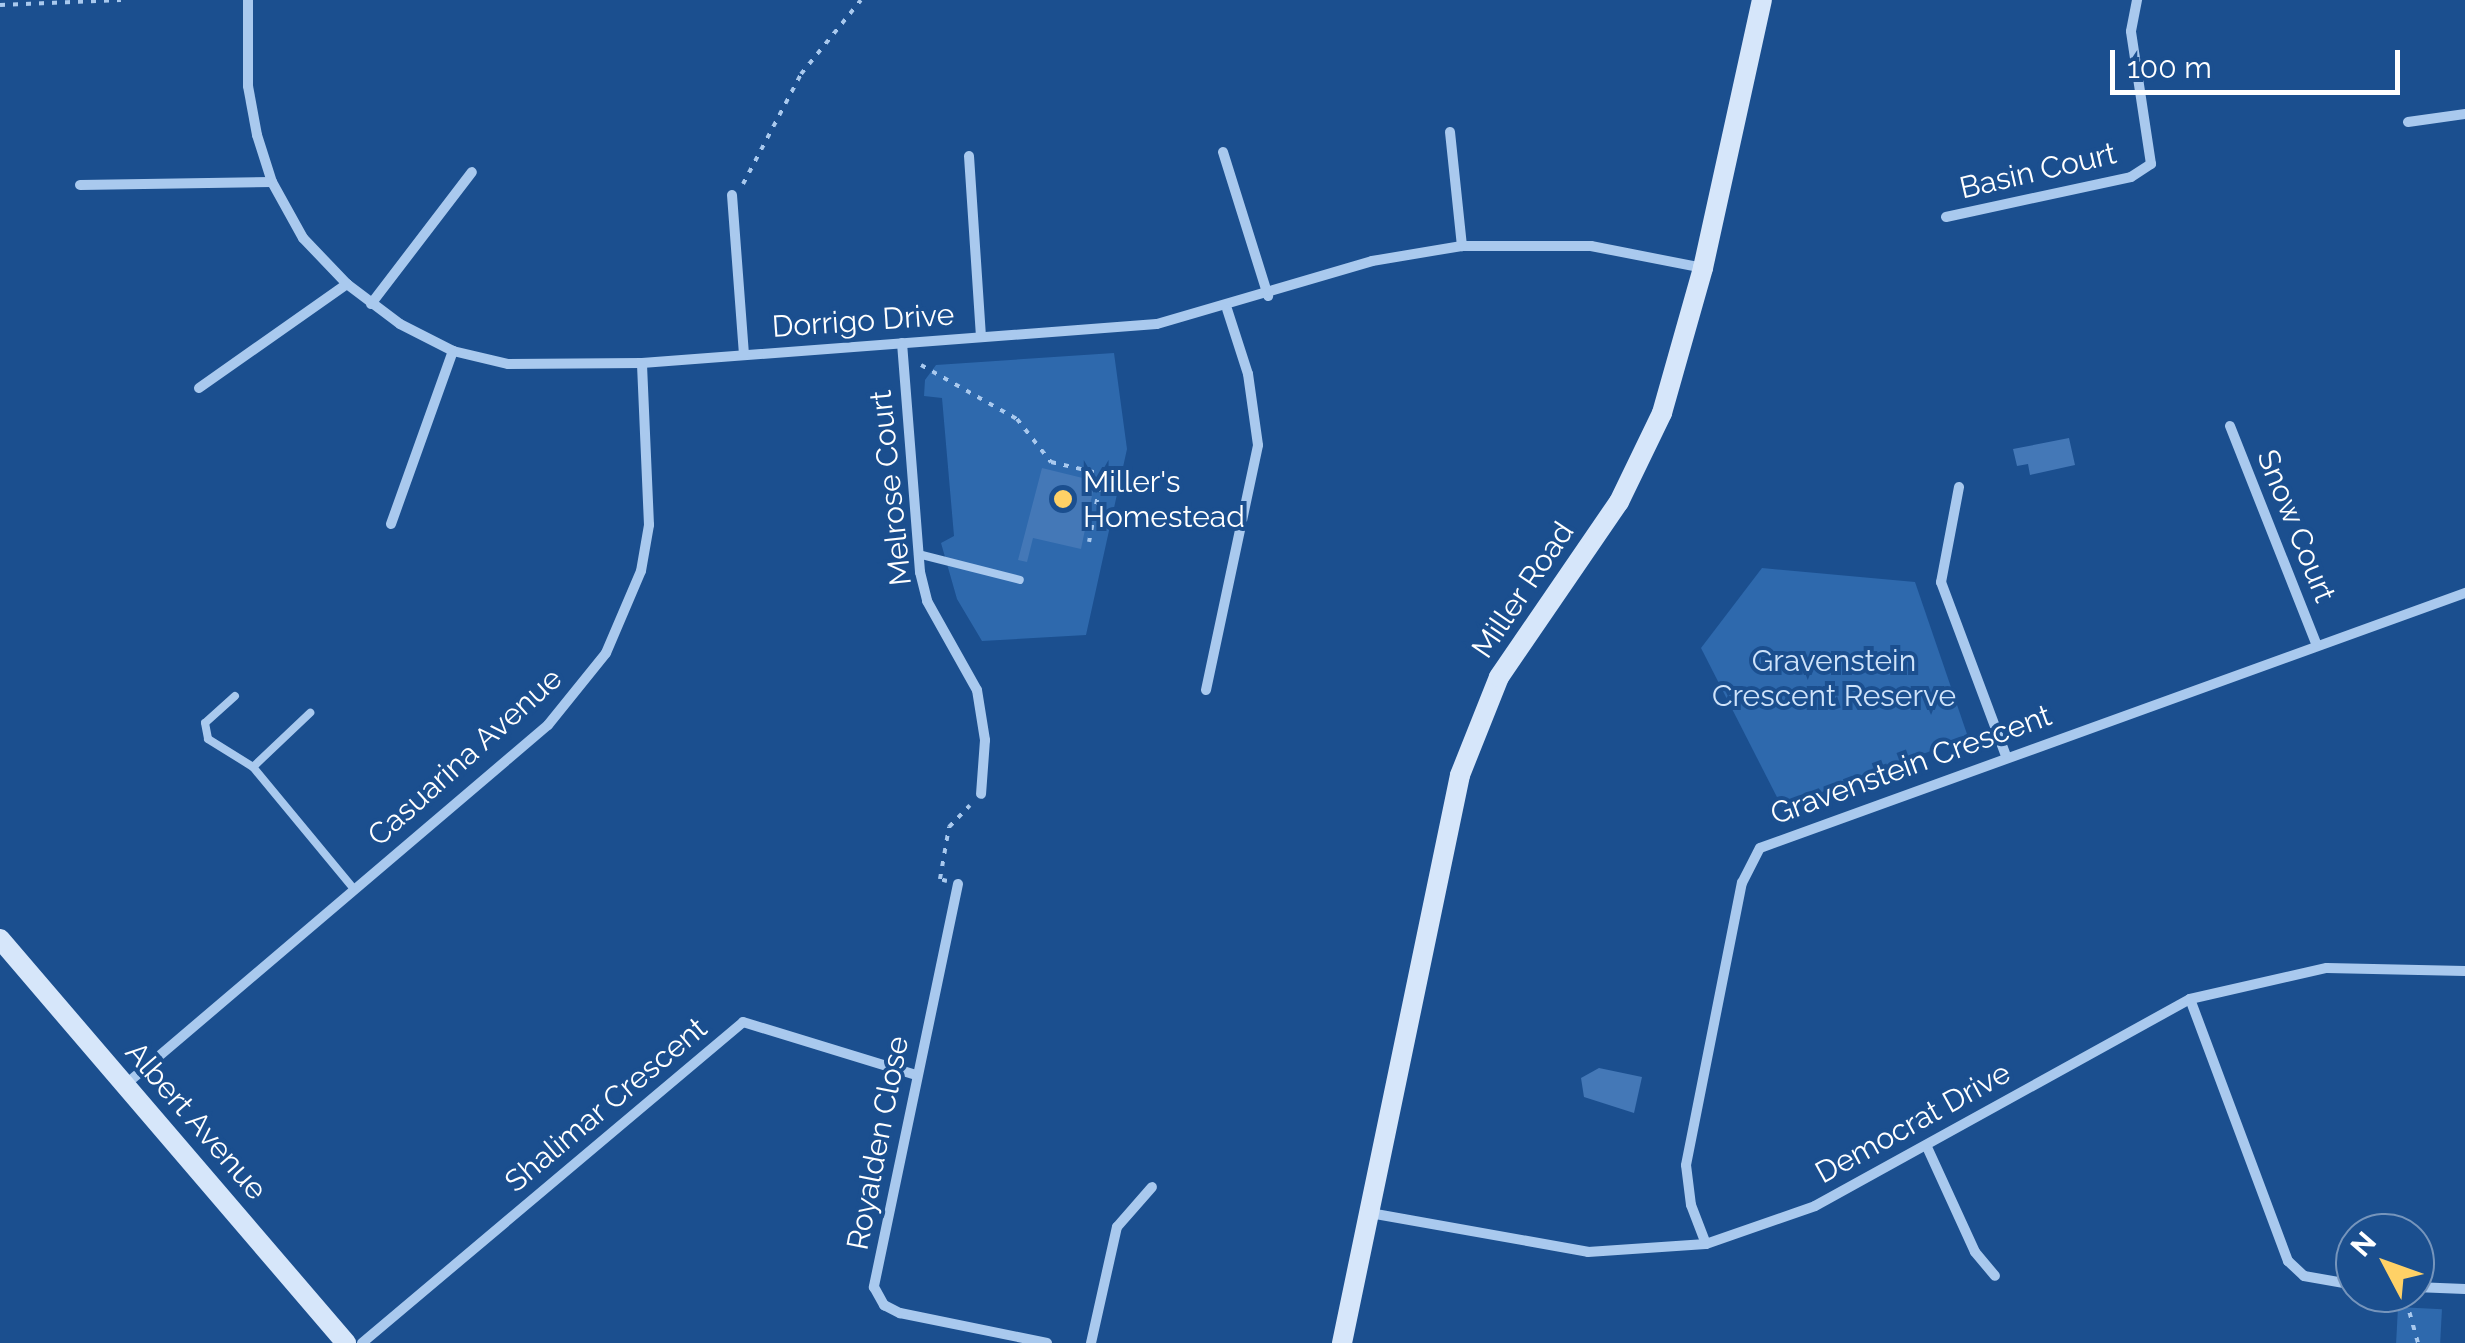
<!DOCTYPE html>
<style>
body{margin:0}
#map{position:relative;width:2465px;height:1343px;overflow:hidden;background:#1b4f8f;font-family:Raleway,sans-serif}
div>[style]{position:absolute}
.green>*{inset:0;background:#2e69ad;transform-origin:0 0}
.building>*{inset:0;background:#4478b7}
.path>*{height:4px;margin-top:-2px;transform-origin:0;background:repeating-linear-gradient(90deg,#a9c9ee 0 5px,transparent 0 13px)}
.lane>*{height:8px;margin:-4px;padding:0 4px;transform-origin:4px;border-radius:4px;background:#a9c9ee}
.street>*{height:10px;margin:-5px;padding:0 5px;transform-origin:5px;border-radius:5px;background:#a9c9ee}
.secondary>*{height:20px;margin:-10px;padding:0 10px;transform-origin:10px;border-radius:10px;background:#d6e6fa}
.dots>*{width:28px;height:28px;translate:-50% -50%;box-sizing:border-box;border:5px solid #1b4f8f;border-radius:50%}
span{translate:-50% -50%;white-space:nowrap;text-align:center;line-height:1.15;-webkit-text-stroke:8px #1b4f8f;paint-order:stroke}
.street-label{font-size:30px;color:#fff}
.poi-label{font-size:30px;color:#fff}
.left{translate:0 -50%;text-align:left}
.park-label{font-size:30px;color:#cfe3fa}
.north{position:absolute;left:2335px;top:1213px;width:100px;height:100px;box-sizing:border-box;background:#1b4f8f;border:2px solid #7695bc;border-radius:50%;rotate:311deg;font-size:28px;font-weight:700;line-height:40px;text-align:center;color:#fff}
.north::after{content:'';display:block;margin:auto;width:35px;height:45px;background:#ffd166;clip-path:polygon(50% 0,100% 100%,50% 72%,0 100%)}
.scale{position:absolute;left:2110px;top:50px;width:290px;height:45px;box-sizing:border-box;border:5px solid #fff;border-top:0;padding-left:12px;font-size:30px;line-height:35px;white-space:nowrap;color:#fff;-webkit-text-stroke:8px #1b4f8f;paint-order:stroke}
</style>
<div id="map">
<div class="green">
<div style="clip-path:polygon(1114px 353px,1127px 449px,1086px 635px,982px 641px,957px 599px,941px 543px,954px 536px,942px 398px,924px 396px,925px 380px,936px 365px)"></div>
<div style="clip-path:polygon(1762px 568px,1915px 582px,1968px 737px,1782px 807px,1701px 648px)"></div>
<div style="left:2398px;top:1307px;width:44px;height:36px;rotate:3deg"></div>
</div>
<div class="building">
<div style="clip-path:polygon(2069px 438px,2075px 465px,2030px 475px,2028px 464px,2017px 466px,2013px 449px)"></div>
<div style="clip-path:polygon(1042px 468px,1095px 481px,1081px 549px,1033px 538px,1027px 562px,1018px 560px)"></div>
<div style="clip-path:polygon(1599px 1068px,1642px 1077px,1634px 1113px,1584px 1097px,1581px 1078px)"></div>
</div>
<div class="path">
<div style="left:0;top:5px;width:121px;rotate:-2.4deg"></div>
<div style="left:743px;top:184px;width:124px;rotate:-62.2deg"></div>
<div style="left:801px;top:74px;width:95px;rotate:-51deg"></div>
<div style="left:921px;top:365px;width:110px;rotate:29.4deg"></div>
<div style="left:1017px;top:419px;width:55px;rotate:51.7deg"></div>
<div style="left:1051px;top:462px;width:52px;rotate:13.2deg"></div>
<div style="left:1102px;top:474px;width:69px;rotate:100.8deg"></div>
<div style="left:947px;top:881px;width:7px;rotate:-164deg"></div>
<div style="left:940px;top:879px;width:53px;rotate:-80.2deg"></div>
<div style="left:949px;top:827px;width:30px;rotate:-46deg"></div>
<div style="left:2406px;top:1300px;width:45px;rotate:74.4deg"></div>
</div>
<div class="lane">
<div style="left:918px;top:554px;width:105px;rotate:14.3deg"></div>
<div style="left:235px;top:696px;width:40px;rotate:138deg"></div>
<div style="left:205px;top:723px;width:16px;rotate:79deg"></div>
<div style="left:208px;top:739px;width:53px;rotate:31.9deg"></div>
<div style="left:253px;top:767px;width:158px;rotate:50.4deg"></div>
<div style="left:253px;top:767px;width:79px;rotate:-43.5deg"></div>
</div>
<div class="street">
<div style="left:248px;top:0;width:86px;rotate:90deg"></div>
<div style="left:248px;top:86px;width:50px;rotate:79.6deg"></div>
<div style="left:257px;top:135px;width:49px;rotate:72.3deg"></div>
<div style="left:272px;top:182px;width:64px;rotate:61deg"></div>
<div style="left:303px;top:238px;width:64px;rotate:46.3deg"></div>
<div style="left:347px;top:284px;width:66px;rotate:37deg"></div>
<div style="left:400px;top:324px;width:59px;rotate:27deg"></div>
<div style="left:453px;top:351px;width:57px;rotate:13.3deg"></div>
<div style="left:508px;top:364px;width:134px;rotate:-0.4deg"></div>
<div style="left:642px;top:363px;width:516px;rotate:-4.33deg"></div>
<div style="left:1157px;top:324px;width:224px;rotate:-16.3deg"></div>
<div style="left:1372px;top:261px;width:91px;rotate:-9.5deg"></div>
<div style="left:1462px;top:246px;width:129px"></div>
<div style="left:1591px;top:246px;width:114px;rotate:11.1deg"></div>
<div style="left:2408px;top:122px;width:58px;rotate:-8deg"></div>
<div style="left:1450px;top:132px;width:115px;rotate:84deg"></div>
<div style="left:1223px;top:152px;width:151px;rotate:72.6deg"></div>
<div style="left:969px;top:156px;width:181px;rotate:86.2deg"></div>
<div style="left:80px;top:185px;width:192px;rotate:-0.9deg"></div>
<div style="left:732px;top:195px;width:160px;rotate:85.7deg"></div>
<div style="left:1946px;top:217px;width:189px;rotate:-12.2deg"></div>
<div style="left:2131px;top:177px;width:24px;rotate:-33deg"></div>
<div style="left:2151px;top:164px;width:134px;rotate:-98.6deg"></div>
<div style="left:2131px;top:31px;width:32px;rotate:-79deg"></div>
<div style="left:371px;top:304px;width:166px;rotate:-52.6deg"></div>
<div style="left:902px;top:343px;width:230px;rotate:85.5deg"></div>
<div style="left:920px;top:572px;width:30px;rotate:76deg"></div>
<div style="left:927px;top:601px;width:102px;rotate:60.7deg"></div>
<div style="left:977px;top:690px;width:51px;rotate:80.9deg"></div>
<div style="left:985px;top:740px;width:54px;rotate:94.2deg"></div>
<div style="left:199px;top:388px;width:181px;rotate:-35.1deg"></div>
<div style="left:2230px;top:426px;width:233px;rotate:68.4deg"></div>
<div style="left:1959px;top:487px;width:97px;rotate:100.7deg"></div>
<div style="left:1941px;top:582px;width:186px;rotate:69.5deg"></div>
<div style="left:391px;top:524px;width:184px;rotate:-70.3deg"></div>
<div style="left:1206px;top:690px;width:250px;rotate:-78deg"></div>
<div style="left:1258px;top:445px;width:72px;rotate:-98deg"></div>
<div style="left:1248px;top:374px;width:68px;rotate:-107.9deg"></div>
<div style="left:958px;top:884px;width:412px;rotate:101.8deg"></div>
<div style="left:874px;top:1287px;width:21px;rotate:61deg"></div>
<div style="left:884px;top:1305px;width:18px;rotate:27deg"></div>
<div style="left:900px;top:1313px;width:150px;rotate:11.5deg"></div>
<div style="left:2190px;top:999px;width:280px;rotate:69.5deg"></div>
<div style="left:2288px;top:1261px;width:22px;rotate:43deg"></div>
<div style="left:2304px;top:1276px;width:52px;rotate:10deg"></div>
<div style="left:125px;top:1085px;width:555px;rotate:-40.4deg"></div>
<div style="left:548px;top:725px;width:92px;rotate:-51.1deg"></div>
<div style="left:606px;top:653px;width:89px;rotate:-66.9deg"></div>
<div style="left:641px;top:571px;width:47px;rotate:-80.1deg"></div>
<div style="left:649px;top:525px;width:162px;rotate:-92.5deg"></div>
<div style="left:1927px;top:1147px;width:115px;rotate:65.4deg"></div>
<div style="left:1975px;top:1252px;width:31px;rotate:50deg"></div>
<div style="left:1370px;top:1213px;width:221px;rotate:10.1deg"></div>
<div style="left:1588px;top:1252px;width:118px;rotate:-3.9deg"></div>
<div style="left:1706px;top:1244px;width:115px;rotate:-19.2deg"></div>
<div style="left:1815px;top:1206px;width:428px;rotate:-28.9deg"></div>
<div style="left:2190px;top:999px;width:140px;rotate:-12.8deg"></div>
<div style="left:2327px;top:968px;width:138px;rotate:1.2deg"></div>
<div style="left:1706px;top:1244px;width:42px;rotate:-111deg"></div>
<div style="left:1691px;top:1205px;width:40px;rotate:-97.1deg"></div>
<div style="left:1686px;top:1165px;width:288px;rotate:-78.8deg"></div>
<div style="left:1742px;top:883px;width:39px;rotate:-63deg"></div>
<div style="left:1760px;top:848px;width:750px;rotate:-19.89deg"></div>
<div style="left:2415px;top:1287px;width:50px;rotate:2.3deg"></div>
<div style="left:362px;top:1343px;width:498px;rotate:-40.1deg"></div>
<div style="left:743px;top:1022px;width:181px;rotate:17deg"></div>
<div style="left:1091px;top:1343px;width:119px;rotate:-77.4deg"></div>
<div style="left:1117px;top:1227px;width:53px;rotate:-48.8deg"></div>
</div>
<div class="secondary">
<div style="left:0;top:939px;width:532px;rotate:49.42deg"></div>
<div style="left:1342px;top:1343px;width:580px;rotate:-78.26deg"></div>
<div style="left:1460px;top:775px;width:105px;rotate:-68.3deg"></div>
<div style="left:1499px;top:677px;width:212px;rotate:-55.6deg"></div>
<div style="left:1619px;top:502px;width:99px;rotate:-64.2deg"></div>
<div style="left:1662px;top:413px;width:151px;rotate:-74.2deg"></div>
<div style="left:1703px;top:268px;width:274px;rotate:-77.6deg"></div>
</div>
<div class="dots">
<div style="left:1063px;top:499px;background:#ffd166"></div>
</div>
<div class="street-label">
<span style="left:2038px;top:171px;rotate:-13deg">Basin Court</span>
<span style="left:863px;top:321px;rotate:-4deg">Dorrigo Drive</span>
<span style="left:891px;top:488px;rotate:-96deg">Melrose Court</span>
<span style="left:2296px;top:526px;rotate:68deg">Snow Court</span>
<span style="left:1523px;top:590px;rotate:-56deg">Miller Road</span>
<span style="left:465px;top:757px;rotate:-42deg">Casuarina Avenue</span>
<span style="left:1911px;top:765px;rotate:-20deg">Gravenstein Crescent</span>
<span style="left:606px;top:1105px;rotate:-40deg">Shalimar Crescent</span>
<span style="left:196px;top:1121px;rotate:49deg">Albert Avenue</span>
<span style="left:1913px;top:1123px;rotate:-29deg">Democrat Drive</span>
<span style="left:878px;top:1143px;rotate:-79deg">Royalden Close</span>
</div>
<div class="poi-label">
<span class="left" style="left:1083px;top:499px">Miller's<br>Homestead</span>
</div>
<div class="park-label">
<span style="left:1834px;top:678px">Gravenstein<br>Crescent Reserve</span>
</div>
<div class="north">N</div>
<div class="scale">100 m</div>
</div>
